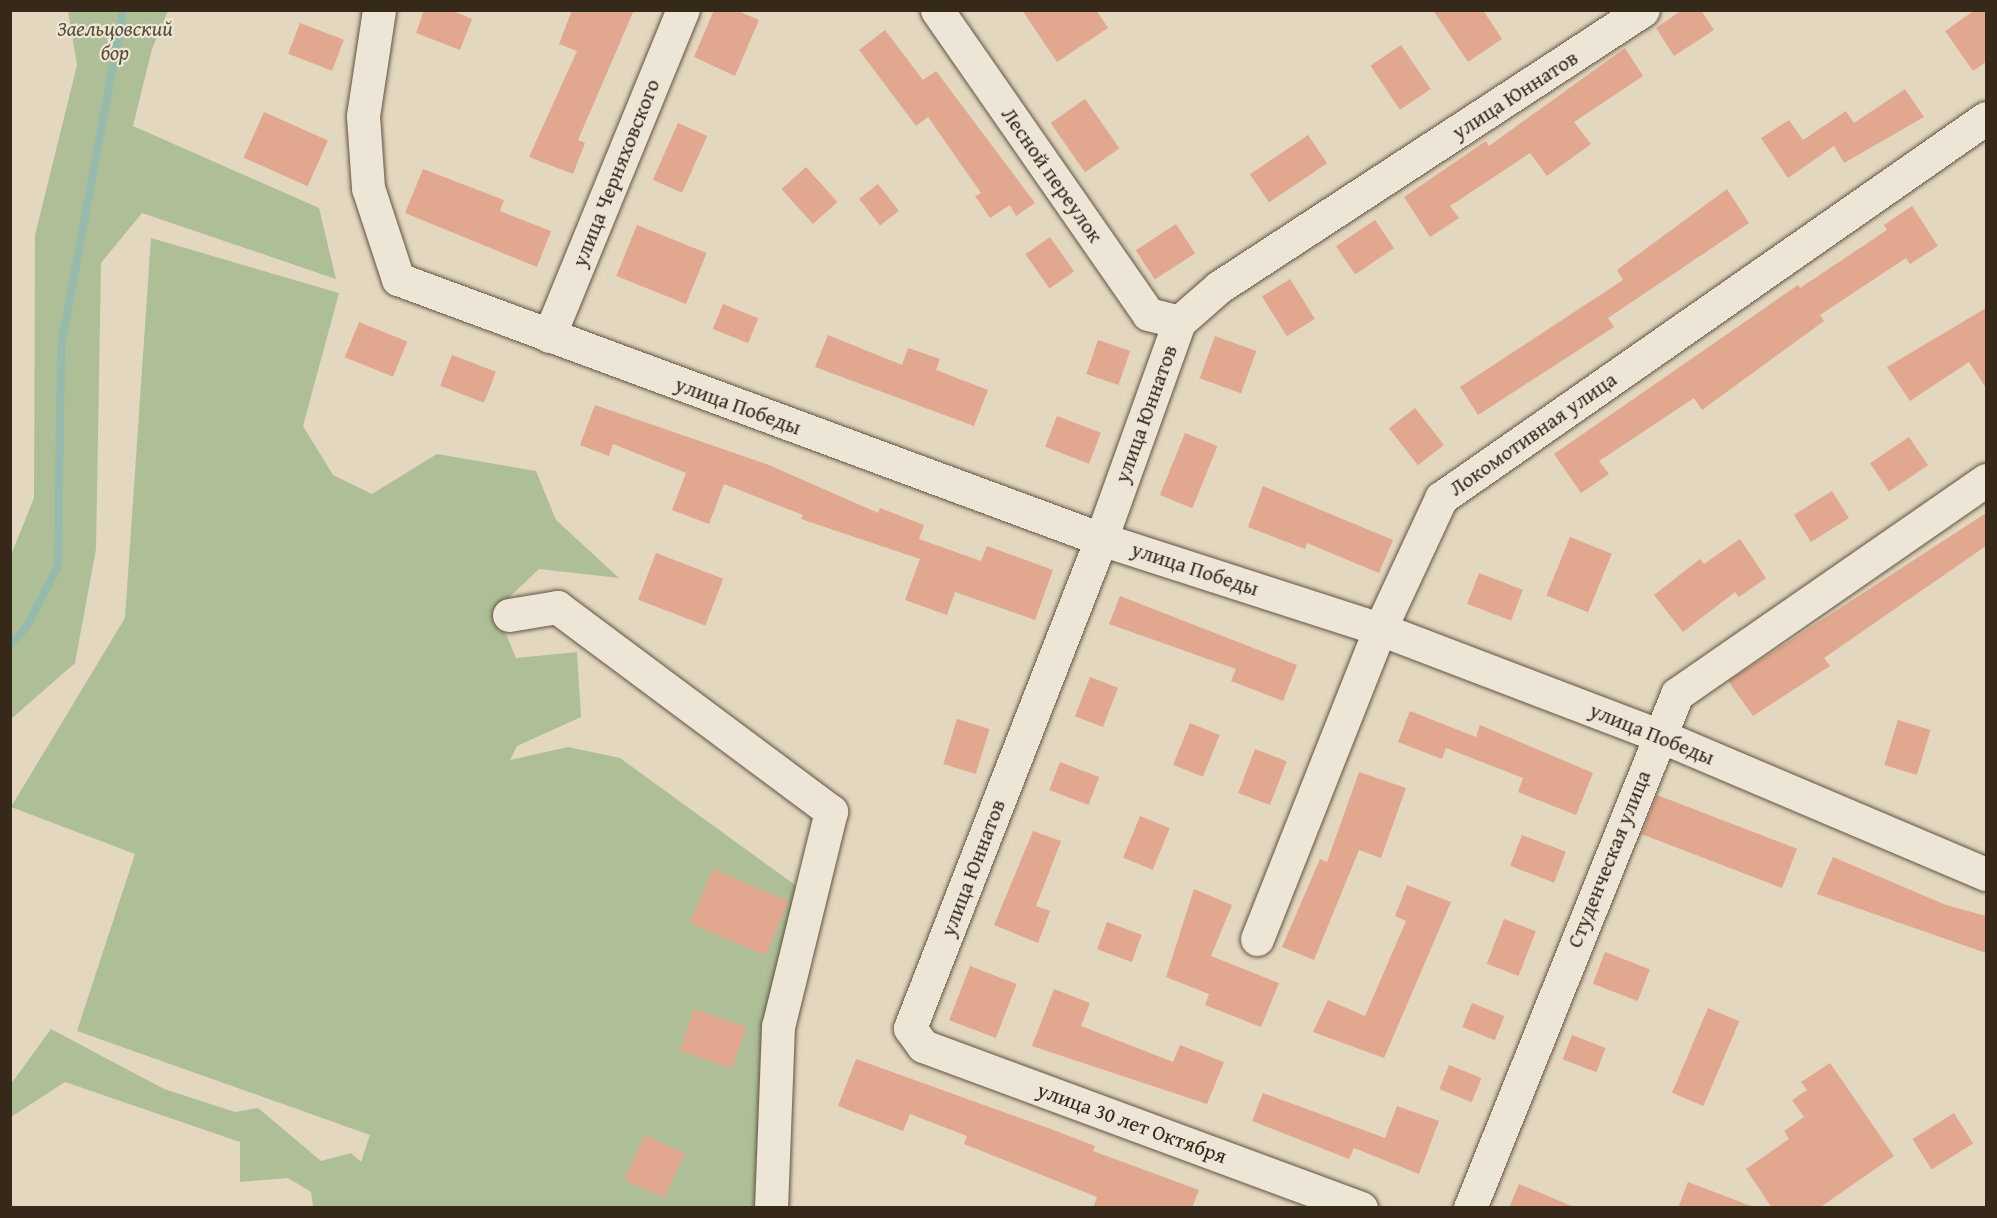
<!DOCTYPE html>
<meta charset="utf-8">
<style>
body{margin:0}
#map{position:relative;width:1997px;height:1218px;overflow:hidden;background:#e3d7bf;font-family:"Gentium Book Plus",serif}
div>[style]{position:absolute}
.green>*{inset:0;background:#aebf97}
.stream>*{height:8px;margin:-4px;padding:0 4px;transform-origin:4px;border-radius:4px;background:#96baac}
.building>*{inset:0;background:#e2a78f;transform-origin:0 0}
.roads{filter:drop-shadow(0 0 2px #625442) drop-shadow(0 0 2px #625442)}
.minor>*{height:33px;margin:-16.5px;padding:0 16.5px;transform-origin:16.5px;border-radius:16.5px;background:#ede5d5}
span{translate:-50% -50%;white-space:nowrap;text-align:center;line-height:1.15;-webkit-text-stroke:4.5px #ede5d5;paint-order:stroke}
.park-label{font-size:21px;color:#554e38;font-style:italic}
.street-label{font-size:21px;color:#372919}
.frame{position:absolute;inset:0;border:12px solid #372919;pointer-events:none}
</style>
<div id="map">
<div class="green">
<div style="clip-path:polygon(68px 11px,168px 11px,152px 49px,133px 126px,319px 208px,336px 279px,142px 213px,101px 263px,96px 549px,75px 663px,11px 719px,11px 555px,34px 498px,35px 235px,77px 65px)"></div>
<div style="clip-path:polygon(151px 238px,339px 293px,303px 426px,333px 475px,372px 494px,437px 454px,536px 471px,556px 520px,619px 578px,539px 569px,496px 610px,516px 658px,577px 652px,581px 717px,517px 746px,510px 760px,568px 747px,620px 758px,813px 898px,769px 1207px,313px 1207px,311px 1192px,288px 1178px,240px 1182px,240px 1142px,65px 1082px,11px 1117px,11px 1084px,51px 1029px,164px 1089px,235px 1112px,258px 1108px,321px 1161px,351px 1153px,361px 1162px,370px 1135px,77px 1031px,135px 854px,11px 807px,125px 618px)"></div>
</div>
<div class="stream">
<div style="left:10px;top:645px;width:25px;rotate:-48deg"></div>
<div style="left:27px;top:626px;width:68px;rotate:-62.7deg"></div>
<div style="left:58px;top:566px;width:220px;rotate:-89.2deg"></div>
<div style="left:61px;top:346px;width:342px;rotate:-79.5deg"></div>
</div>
<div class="building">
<div style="clip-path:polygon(424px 10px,451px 10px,472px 19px,460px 50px,416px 33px)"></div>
<div style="clip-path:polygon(572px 10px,634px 10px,578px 140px,585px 143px,573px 174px,529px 157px,577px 51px,559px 44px)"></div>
<div style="clip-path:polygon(714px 10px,736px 10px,759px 20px,735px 76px,694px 57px)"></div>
<div style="clip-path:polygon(1022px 10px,1096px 10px,1108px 28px,1057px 62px)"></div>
<div style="clip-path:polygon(1433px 10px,1483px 10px,1502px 39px,1468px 62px)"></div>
<div style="clip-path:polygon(1682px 10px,1701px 10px,1714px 30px,1674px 56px,1656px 28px)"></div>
<div style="clip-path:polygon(1975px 10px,1986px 10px,1986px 62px,1973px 71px,1945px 31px)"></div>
<div style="left:300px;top:23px;width:47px;height:33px;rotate:21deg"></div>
<div style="clip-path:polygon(885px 30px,923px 80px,936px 71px,1035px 203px,1016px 216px,1010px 205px,990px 218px,975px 196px,981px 193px,928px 117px,916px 126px,859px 50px)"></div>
<div style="left:1401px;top:45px;width:53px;height:37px;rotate:56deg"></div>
<div style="clip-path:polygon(1625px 48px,1643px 76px,1574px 122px,1591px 144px,1547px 176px,1530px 153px,1450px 206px,1459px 218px,1430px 237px,1404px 197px,1486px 141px,1489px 146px)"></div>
<div style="clip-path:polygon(1905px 89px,1924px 117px,1844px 163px,1834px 146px,1788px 178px,1761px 138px,1789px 120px,1803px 140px,1846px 111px,1854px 123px)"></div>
<div style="left:1085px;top:99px;width:60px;height:42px;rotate:55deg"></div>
<div style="left:264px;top:112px;width:70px;height:50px;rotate:24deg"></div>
<div style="left:678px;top:123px;width:32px;height:62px;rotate:24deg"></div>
<div style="left:1308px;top:135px;width:34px;height:70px;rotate:56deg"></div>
<div style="left:806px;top:167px;width:47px;height:33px;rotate:48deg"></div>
<div style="clip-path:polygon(423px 169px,504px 200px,500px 211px,551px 231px,537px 267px,405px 213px)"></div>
<div style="left:878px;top:184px;width:34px;height:24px;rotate:52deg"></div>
<div style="clip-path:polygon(1727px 189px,1749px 223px,1608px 318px,1614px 327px,1478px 415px,1460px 387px,1623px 280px,1617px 270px)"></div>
<div style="clip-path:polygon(1912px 206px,1938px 246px,1910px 264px,1906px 258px,1820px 315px,1824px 321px,1702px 410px,1694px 398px,1599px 461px,1609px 474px,1581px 493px,1554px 454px,1798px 285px,1800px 288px,1887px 230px,1884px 225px)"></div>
<div style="left:1375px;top:220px;width:34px;height:47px;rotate:56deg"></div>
<div style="left:1176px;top:224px;width:35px;height:48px;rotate:57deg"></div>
<div style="left:637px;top:225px;width:75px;height:55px;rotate:22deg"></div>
<div style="left:1050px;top:237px;width:42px;height:30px;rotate:55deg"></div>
<div style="left:1290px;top:279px;width:47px;height:33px;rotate:58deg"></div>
<div style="left:723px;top:304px;width:38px;height:27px;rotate:22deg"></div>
<div style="clip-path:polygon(1986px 308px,1986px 388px,1969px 362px,1910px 401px,1887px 367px)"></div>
<div style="left:359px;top:322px;width:52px;height:38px;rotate:22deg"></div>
<div style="clip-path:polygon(828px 335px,902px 365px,908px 348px,940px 359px,936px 370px,988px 390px,974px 426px,815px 367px)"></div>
<div style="left:1215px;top:336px;width:44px;height:45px;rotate:20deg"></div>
<div style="left:1098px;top:340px;width:34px;height:36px;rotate:19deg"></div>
<div style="left:452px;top:355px;width:47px;height:33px;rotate:21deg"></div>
<div style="clip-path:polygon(595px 405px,769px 465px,878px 513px,880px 508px,924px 525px,919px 539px,981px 561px,987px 546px,1053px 570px,1035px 620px,955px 592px,947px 615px,905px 600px,920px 559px,801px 519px,803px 515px,724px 484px,709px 524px,672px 510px,686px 473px,613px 444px,609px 456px,580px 445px)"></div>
<div style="left:1415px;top:408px;width:47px;height:33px;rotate:52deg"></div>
<div style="left:1057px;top:416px;width:47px;height:33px;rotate:21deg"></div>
<div style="left:1185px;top:433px;width:35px;height:67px;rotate:22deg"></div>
<div style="left:1909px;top:437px;width:34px;height:47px;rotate:56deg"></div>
<div style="clip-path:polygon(1263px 486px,1393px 540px,1379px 573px,1307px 543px,1305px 549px,1248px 527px)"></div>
<div style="left:1832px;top:491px;width:32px;height:45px;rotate:58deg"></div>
<div style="clip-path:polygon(1986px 513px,1986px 546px,1824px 658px,1830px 666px,1753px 716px,1728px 681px)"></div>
<div style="left:1570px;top:537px;width:45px;height:63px;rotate:22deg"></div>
<div style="clip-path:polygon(1740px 539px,1766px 578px,1739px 597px,1735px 592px,1683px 632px,1654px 595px,1700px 559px,1704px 564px)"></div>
<div style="left:656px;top:553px;width:72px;height:50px;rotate:21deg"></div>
<div style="left:1479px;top:573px;width:47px;height:33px;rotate:21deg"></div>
<div style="clip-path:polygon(1120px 596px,1297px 665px,1283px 701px,1231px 681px,1236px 669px,1109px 624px)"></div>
<div style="left:1090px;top:677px;width:30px;height:42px;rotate:21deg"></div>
<div style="clip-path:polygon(1410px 711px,1476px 737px,1480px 725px,1593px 773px,1576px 815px,1518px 792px,1523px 778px,1446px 748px,1442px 759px,1398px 742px)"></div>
<div style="left:957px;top:719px;width:34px;height:47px;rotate:17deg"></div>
<div style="left:1898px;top:720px;width:34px;height:47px;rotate:17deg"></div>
<div style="left:1190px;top:723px;width:32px;height:45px;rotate:22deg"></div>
<div style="left:1255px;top:749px;width:34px;height:47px;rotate:21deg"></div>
<div style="left:1060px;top:762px;width:42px;height:30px;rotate:21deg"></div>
<div style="clip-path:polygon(1359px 772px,1406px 788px,1381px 858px,1359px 850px,1314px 960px,1282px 947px,1320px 859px,1327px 862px)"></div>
<div style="left:1657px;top:795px;width:150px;height:42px;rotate:21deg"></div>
<div style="left:1140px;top:816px;width:32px;height:45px;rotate:22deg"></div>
<div style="clip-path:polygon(1033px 831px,1061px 841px,1036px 906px,1050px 911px,1038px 943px,994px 925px)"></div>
<div style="left:1522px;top:835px;width:47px;height:33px;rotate:21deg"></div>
<div style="clip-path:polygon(1833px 857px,1946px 905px,1986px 916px,1986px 953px,1817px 894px)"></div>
<div style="left:713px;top:869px;width:82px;height:59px;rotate:23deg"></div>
<div style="clip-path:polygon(1407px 885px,1451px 902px,1384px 1058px,1313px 1032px,1328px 1000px,1365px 1016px,1406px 921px,1395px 916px)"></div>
<div style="clip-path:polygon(1194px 889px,1232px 905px,1211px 956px,1279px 983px,1261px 1027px,1205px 1005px,1209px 994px,1166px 977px)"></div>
<div style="left:1504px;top:919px;width:34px;height:48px;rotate:21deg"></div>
<div style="left:1107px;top:922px;width:37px;height:29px;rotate:20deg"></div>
<div style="left:1605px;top:952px;width:48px;height:34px;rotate:21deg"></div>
<div style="left:970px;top:966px;width:50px;height:58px;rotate:21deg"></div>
<div style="clip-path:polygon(1054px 989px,1090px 1003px,1081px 1026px,1173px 1062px,1180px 1045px,1224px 1062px,1207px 1104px,1032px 1046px)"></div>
<div style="left:1472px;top:1003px;width:35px;height:26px;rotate:22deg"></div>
<div style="left:1708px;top:1008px;width:34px;height:92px;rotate:23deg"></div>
<div style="left:694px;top:1009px;width:55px;height:44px;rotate:19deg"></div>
<div style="left:1572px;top:1035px;width:36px;height:26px;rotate:21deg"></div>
<div style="clip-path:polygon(856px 1059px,1051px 1129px,1095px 1146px,1093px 1151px,1199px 1190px,1192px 1208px,1093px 1208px,1097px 1197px,964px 1144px,967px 1136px,910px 1114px,903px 1131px,838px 1106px)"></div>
<div style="clip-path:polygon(1830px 1063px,1894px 1156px,1819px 1208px,1772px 1208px,1746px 1169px,1789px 1139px,1784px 1131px,1804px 1117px,1792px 1100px,1807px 1090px,1801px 1082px)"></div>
<div style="left:1449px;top:1065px;width:35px;height:26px;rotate:22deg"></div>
<div style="clip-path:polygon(1263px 1093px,1385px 1138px,1397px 1106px,1439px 1121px,1419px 1174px,1354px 1148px,1349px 1159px,1252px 1121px)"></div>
<div style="left:1954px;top:1113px;width:36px;height:49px;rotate:58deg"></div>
<div style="left:645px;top:1135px;width:44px;height:49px;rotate:25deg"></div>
<div style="clip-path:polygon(1688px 1182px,1751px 1206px,1751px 1208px,1678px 1208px)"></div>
<div style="clip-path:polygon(1519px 1184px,1574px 1207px,1574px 1208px,1509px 1208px)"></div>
</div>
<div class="roads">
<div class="minor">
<div style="left:379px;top:10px;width:107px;rotate:98.6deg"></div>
<div style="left:363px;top:116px;width:72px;rotate:86deg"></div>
<div style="left:368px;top:188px;width:96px;rotate:71.8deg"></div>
<div style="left:398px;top:279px;width:750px;rotate:20.3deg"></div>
<div style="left:1101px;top:539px;width:293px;rotate:17.9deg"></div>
<div style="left:1380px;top:629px;width:298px;rotate:20.9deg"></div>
<div style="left:1658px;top:735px;width:356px;rotate:23deg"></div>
<div style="left:937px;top:10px;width:370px;rotate:55.2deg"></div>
<div style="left:1148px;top:314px;width:32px;rotate:14deg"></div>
<div style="left:549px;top:336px;width:352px;rotate:-67.7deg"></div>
<div style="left:509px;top:615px;width:49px;rotate:-9.5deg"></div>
<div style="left:557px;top:607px;width:342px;rotate:36.7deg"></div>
<div style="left:831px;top:811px;width:221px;rotate:103.8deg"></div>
<div style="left:778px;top:1026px;width:182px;rotate:92.2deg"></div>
<div style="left:1257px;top:939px;width:334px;rotate:-68.4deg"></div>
<div style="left:1380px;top:629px;width:145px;rotate:-65deg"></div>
<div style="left:1441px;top:498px;width:664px;rotate:-34.89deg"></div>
<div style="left:1361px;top:1208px;width:467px;rotate:-159.7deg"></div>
<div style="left:923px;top:1046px;width:22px;rotate:-126deg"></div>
<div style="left:910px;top:1028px;width:525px;rotate:-68.66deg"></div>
<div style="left:1101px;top:539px;width:231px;rotate:-70.2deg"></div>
<div style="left:1179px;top:322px;width:53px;rotate:-41.2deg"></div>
<div style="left:1219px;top:287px;width:506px;rotate:-33.16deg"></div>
<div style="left:1470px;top:1208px;width:554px;rotate:-68.06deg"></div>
<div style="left:1677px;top:694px;width:376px;rotate:-34.7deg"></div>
</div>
</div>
<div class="park-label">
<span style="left:115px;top:41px">Заельцовский<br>бор</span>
</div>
<div class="street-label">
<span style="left:1515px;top:95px;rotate:-33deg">улица Юннатов</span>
<span style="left:616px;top:173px;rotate:-68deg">улица Черняховского</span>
<span style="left:1052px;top:175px;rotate:55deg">Лесной переулок</span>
<span style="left:738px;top:406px;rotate:20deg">улица Победы</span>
<span style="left:1146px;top:414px;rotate:-70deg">улица Юннатов</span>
<span style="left:1533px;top:434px;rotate:-35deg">Локомотивная улица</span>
<span style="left:1195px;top:569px;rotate:18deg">улица Победы</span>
<span style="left:1652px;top:734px;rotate:22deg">улица Победы</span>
<span style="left:1609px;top:859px;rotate:-68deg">Студенческая улица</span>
<span style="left:973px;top:868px;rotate:-69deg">улица Юннатов</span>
<span style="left:1132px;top:1123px;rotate:20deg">улица 30 лет Октября</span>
</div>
<div class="frame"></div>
</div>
